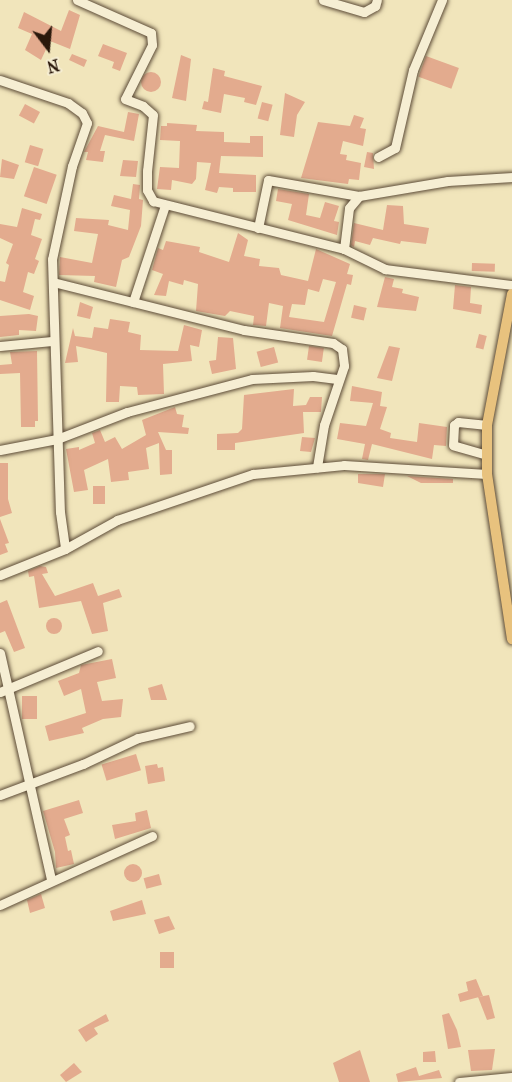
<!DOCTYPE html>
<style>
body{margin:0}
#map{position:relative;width:512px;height:1082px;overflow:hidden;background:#f1e5bb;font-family:"IM FELL French Canon",serif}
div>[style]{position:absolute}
.building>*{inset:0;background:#e3ab8e;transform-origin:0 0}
.round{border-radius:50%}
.roads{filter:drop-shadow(0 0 2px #5c4b37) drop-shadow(0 0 2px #5c4b37)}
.minor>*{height:9px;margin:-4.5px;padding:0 4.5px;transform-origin:4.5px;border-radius:4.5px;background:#f6eed3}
.major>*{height:10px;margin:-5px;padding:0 5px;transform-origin:5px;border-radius:5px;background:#e8c27e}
span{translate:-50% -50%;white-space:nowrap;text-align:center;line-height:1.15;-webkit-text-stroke:4.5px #f6eed3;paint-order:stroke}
.north{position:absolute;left:18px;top:18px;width:60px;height:60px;-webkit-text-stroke:4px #f6eed3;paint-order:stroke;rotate:164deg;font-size:16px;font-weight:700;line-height:24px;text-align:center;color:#2a180b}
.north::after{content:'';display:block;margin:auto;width:21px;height:27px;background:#2a180b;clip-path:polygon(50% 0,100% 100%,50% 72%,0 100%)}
</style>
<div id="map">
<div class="building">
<div style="clip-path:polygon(69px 10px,80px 15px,70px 49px,50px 41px,41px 60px,25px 50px,32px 34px,18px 28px,24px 12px,61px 31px)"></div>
<div style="clip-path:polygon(103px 44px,127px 53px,120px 71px,112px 68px,114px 62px,98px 56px)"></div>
<div style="clip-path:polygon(72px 54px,87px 60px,84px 67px,69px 60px)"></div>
<div style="clip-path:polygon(181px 55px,191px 59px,186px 101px,172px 98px)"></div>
<div style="left:426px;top:56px;width:35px;height:22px;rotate:20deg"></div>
<div style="clip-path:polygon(213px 68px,225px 71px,224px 76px,262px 86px,256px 105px,244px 102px,245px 98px,224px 94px,221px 113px,202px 109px,204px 101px,208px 102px)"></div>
<div class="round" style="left:141px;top:72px;width:20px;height:20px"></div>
<div style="clip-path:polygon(285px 93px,305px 102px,297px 115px,294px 137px,280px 135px)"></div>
<div style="left:262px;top:102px;width:11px;height:17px;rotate:15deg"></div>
<div style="left:25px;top:104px;width:17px;height:13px;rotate:28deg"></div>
<div style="clip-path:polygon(128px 112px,139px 114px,134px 141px,105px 135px,100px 151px,105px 151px,103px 162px,86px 160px,88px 152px,84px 152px,98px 126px,124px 132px)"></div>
<div style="clip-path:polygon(354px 115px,364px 118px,360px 128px,366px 129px,363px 146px,343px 141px,340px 154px,347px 155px,346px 160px,361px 163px,359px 180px,349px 179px,348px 184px,301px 178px,318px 122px,350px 126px)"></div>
<div style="clip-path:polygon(167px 123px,197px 125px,196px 131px,224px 132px,224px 142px,250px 143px,250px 136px,263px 136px,263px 157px,221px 156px,219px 173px,256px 175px,256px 192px,233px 192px,233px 188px,219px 187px,217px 193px,205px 190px,211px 163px,197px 162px,196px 179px,192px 184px,172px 180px,171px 190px,157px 189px,160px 167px,179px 168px,180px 141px,160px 140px,161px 126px,167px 126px)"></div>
<div style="left:30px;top:145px;width:14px;height:18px;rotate:17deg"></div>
<div style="clip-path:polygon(367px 152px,373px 153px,374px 169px,364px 167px)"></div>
<div style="clip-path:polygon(2px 159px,19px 165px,14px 179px,0 177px)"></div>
<div style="clip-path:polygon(123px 160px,138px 161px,136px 177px,120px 176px)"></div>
<div style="left:34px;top:167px;width:24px;height:31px;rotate:19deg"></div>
<div style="clip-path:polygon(133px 184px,140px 185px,139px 199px,143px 200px,141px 226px,129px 257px,122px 260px,116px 287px,94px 282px,95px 276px,59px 275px,60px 257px,92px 263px,98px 234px,74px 231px,76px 218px,109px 220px,108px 225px,128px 230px,130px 210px,111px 206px,114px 195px,131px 199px)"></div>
<div style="clip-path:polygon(278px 189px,309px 194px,306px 215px,320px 218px,325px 202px,339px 206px,334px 221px,339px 222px,337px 235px,288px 220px,292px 204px,276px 201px)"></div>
<div style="clip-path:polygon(387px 205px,403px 206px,404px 224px,429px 228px,426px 244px,401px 241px,400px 244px,373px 238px,370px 245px,355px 241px,354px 247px,351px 245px,354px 223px,383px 230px)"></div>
<div style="clip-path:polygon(22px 208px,42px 214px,40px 220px,35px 219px,31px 235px,42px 239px,35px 259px,39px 261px,34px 274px,28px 272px,23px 292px,34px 296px,30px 310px,0 300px,0 281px,5px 282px,9px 265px,6px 263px,13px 244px,0 238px,0 224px,17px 227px)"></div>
<div style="clip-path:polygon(evenodd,238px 233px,248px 240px,244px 256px,260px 259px,259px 266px,279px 268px,281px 275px,308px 281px,316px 249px,350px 264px,347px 274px,353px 275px,351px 285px,347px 284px,332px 336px,280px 328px,283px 306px,269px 303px,266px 326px,253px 325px,254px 316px,230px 311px,225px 316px,196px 311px,198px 284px,184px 280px,183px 285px,169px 281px,166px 296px,154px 295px,163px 274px,152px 270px,158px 248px,163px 250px,166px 241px,200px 247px,199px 252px,229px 262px,238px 233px,323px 279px,336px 282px,324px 322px,289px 317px,292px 304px,305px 305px,308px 289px,319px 292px,323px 279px)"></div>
<div style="left:472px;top:263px;width:23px;height:8px;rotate:2deg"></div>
<div style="clip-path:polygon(385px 277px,394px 279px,392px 287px,403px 289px,402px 293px,419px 297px,416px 311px,377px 307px)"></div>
<div style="clip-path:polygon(455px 285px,471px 287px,470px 303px,482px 305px,481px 314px,453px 309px)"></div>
<div style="clip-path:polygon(80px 302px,93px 307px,90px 319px,77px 316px)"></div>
<div style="left:354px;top:305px;width:13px;height:13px;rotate:13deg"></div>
<div style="clip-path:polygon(29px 314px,38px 316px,36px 331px,19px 330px,19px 335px,0 337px,0 316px)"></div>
<div style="clip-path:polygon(110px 319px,130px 322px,128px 332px,141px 335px,140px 350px,178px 351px,184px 325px,202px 330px,199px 347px,190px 345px,192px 361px,163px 364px,164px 394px,138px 395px,137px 387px,120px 386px,119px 402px,106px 402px,107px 353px,76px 346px,78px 362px,65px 363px,73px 328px,75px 336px,92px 338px,94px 327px,108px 329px)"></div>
<div style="left:479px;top:334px;width:8px;height:14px;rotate:14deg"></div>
<div style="clip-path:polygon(218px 337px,233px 338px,236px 369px,212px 374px,209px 361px,216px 360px)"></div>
<div style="left:309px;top:346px;width:15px;height:14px;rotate:8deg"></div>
<div style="clip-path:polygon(389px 346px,400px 348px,392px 381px,377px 378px)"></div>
<div style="left:274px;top:347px;width:16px;height:18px;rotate:75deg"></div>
<div style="clip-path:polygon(37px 351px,38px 421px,35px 421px,35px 427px,21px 427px,20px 373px,0 374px,0 365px,12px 364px,10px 352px)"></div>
<div style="clip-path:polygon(352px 386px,382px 392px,380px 406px,387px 407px,380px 429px,391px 433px,390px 438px,417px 442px,419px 423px,447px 427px,446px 446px,434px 445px,432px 459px,372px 444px,368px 460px,362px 459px,365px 444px,337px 439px,340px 423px,366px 426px,373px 403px,350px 401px)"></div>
<div style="clip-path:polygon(294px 389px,293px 406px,306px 405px,310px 397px,322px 397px,321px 412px,303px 412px,304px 433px,235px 443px,235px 450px,217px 450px,217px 434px,238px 433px,242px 429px,244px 395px)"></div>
<div style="clip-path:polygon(175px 407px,177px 414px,184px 415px,182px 427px,189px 428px,188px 434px,158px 432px,166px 450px,172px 450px,172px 474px,160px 475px,159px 443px,146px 448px,149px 469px,128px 472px,129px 480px,111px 482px,108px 459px,84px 470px,88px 490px,74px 492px,66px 449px,79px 447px,79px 450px,95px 443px,92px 433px,100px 430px,105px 442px,115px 437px,122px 449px,146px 435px,142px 420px)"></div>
<div style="clip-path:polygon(302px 437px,315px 438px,311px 452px,300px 451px)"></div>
<div style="clip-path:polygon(0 463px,8px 463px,8px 499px,12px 513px,0 517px)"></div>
<div style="clip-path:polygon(358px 474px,385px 474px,383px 487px,358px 483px)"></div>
<div style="clip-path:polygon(407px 476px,453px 479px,453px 483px,421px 483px)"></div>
<div style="left:105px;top:486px;width:18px;height:12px;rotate:90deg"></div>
<div style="clip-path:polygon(0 519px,9px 543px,5px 544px,8px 552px,0 555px)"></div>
<div style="clip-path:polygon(40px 566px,46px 567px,48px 573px,42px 574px,55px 596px,93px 583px,98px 596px,119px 589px,122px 597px,103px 603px,108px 631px,92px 634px,81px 601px,39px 608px,34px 576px,29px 577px,28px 571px)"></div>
<div style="clip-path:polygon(7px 600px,25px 648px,14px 652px,5px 631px,0 633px,0 603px)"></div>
<div class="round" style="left:46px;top:618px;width:16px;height:16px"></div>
<div style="clip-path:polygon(112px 659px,116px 678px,97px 682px,102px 701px,123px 699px,121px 717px,103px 719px,82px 728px,84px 733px,49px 741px,45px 726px,86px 713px,81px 689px,64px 696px,58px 681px,79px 673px,81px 665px)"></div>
<div style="clip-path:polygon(162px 684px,167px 700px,151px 700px,148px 688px)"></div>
<div style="left:22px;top:696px;width:15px;height:23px"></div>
<div style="left:136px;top:754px;width:17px;height:36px;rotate:73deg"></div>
<div style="clip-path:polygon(157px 764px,158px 768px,163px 767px,165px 781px,148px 784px,145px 766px)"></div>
<div style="clip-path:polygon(79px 800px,83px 813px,64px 819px,70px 835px,65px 837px,68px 851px,71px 850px,74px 864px,56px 868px,55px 852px,43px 811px)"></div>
<div style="clip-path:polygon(147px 810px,151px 828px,115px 839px,112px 825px,136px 821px,135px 813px)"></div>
<div class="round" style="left:124px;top:864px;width:18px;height:18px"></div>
<div style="left:159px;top:874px;width:11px;height:16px;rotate:75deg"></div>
<div style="clip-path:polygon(41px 894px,45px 908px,30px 913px,27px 900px)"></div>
<div style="clip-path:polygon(142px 900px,146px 914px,113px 921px,110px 911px)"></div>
<div style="clip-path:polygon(169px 916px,175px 929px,159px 934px,154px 920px)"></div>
<div style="left:160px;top:952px;width:14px;height:16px"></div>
<div style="clip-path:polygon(476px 979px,483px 996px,460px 1002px,458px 994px,468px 991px,466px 982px)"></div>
<div style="clip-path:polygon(489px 995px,495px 1018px,487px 1020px,478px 997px)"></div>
<div style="clip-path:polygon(449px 1013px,457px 1030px,461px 1047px,448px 1049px,442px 1015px)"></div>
<div style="clip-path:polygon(106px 1014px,109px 1021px,94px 1028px,98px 1034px,86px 1042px,78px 1030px)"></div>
<div style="clip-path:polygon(495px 1049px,492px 1070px,471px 1071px,468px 1050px)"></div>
<div style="clip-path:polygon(360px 1050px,370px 1082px,339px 1082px,333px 1063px)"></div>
<div style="clip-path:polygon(435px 1051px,436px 1062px,423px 1062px,423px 1052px)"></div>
<div style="clip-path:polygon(74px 1063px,82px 1072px,66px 1082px,60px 1075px)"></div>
<div style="clip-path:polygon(416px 1067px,419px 1076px,439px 1070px,442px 1078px,398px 1082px,396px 1074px)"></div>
</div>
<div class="roads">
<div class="minor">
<div style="left:77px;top:0;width:81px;rotate:24deg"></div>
<div style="left:151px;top:33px;width:12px;rotate:85deg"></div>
<div style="left:152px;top:45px;width:60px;rotate:116.6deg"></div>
<div style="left:125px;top:99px;width:19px;rotate:21deg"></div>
<div style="left:143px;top:106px;width:13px;rotate:42deg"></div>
<div style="left:153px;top:115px;width:56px;rotate:96.1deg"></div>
<div style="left:147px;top:171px;width:19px;rotate:90deg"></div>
<div style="left:147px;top:190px;width:13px;rotate:61deg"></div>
<div style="left:153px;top:201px;width:197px;rotate:14.1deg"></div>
<div style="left:344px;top:249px;width:46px;rotate:26deg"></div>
<div style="left:385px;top:269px;width:128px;rotate:7.2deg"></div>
<div style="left:323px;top:0;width:43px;rotate:16.3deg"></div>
<div style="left:364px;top:12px;width:13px;rotate:-29deg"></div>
<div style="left:375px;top:6px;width:6px;rotate:-72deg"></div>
<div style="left:0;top:80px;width:72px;rotate:18.7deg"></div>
<div style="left:68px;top:103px;width:17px;rotate:36deg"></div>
<div style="left:82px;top:113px;width:11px;rotate:63deg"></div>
<div style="left:87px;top:123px;width:46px;rotate:109.2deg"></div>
<div style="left:72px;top:166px;width:95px;rotate:102.1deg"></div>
<div style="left:52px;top:259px;width:253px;rotate:88.2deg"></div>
<div style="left:60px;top:512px;width:37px;rotate:82deg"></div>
<div style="left:378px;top:157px;width:19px;rotate:-28deg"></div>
<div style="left:395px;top:148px;width:80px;rotate:-77deg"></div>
<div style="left:413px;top:70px;width:76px;rotate:-67.5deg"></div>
<div style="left:258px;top:228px;width:49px;rotate:-78.2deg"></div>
<div style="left:268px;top:180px;width:92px;rotate:10deg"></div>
<div style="left:344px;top:249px;width:41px;rotate:-83deg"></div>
<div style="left:349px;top:208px;width:16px;rotate:-50deg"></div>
<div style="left:359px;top:196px;width:90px;rotate:-9.6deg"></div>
<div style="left:448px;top:181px;width:64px;rotate:-3.6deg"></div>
<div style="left:53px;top:282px;width:197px;rotate:14.1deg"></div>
<div style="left:244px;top:330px;width:90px;rotate:8.3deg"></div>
<div style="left:333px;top:343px;width:11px;rotate:34deg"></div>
<div style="left:342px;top:349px;width:17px;rotate:83deg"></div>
<div style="left:344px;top:366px;width:62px;rotate:108.7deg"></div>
<div style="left:324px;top:425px;width:43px;rotate:99.5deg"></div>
<div style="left:133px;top:302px;width:102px;rotate:-71.7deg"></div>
<div style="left:0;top:346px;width:52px;rotate:-5.5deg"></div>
<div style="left:0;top:450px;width:58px;rotate:-10.9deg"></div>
<div style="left:57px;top:439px;width:75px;rotate:-21.1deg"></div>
<div style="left:127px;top:412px;width:129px;rotate:-14.8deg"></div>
<div style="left:252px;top:379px;width:61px;rotate:-2.8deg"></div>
<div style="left:313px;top:376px;width:24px;rotate:7deg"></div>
<div style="left:487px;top:455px;width:35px;rotate:-164deg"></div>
<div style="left:453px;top:445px;width:20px;rotate:-87deg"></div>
<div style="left:454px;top:425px;width:5px;rotate:-37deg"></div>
<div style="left:458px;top:422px;width:29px;rotate:6deg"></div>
<div style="left:0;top:575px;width:70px;rotate:-21.8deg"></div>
<div style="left:65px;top:549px;width:60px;rotate:-29.1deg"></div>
<div style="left:117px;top:520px;width:144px;rotate:-18.7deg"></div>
<div style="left:253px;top:474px;width:91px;rotate:-5.6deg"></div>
<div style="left:344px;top:465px;width:143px;rotate:3.6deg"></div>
<div style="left:0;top:653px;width:232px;rotate:77.3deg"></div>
<div style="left:0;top:692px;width:106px;rotate:-22.7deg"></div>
<div style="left:0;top:795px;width:89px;rotate:-20.5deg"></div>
<div style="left:83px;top:764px;width:61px;rotate:-25.3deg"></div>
<div style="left:138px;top:738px;width:53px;rotate:-13deg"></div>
<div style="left:0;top:905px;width:167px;rotate:-24.4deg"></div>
<div style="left:459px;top:1082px;width:53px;rotate:-5.4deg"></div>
</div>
<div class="major">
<div style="left:512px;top:294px;width:133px;rotate:100.8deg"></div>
<div style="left:487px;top:425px;width:49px;rotate:90deg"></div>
<div style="left:487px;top:474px;width:167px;rotate:81.4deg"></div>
</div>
</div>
<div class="north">N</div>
</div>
